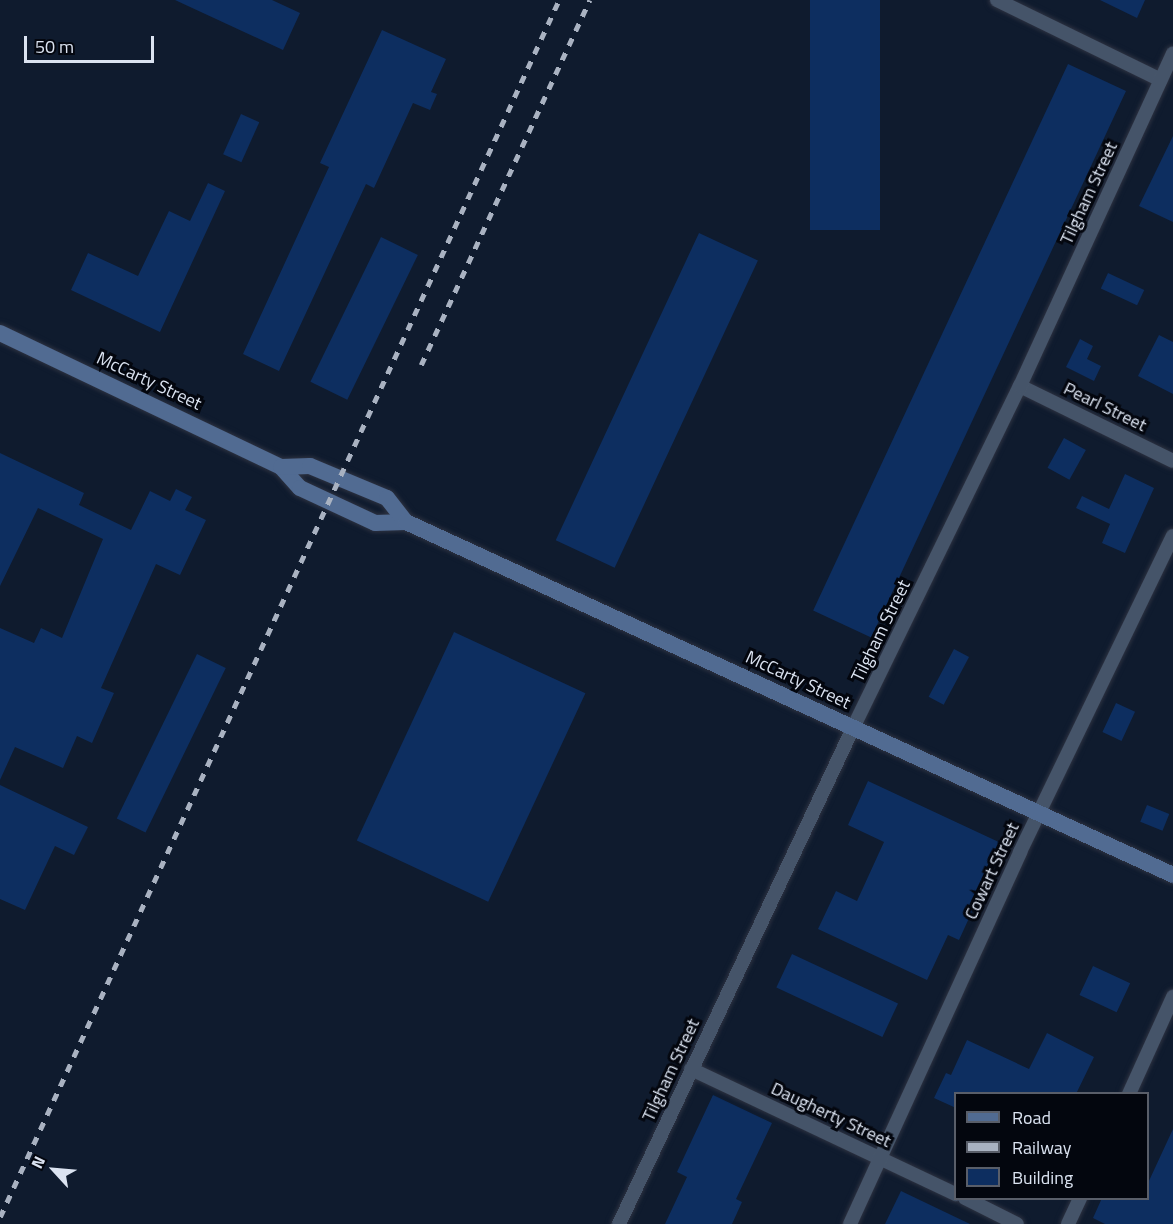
<!DOCTYPE html>
<style>
body{margin:0}
#map{position:relative;width:1173px;height:1224px;overflow:hidden;background:#0f1b2e;font-family:"Titillium Web",sans-serif}
div>[style]{position:absolute}
.building>*{inset:0;background:#0d2e60;transform-origin:0 0}
.roads{filter:drop-shadow(0 0 2px #2d3241) drop-shadow(0 0 2px #2d3241)}
.minor>*{height:14px;margin:-7px;padding:0 7px;transform-origin:7px;border-radius:7px;background:#455469}
.secondary>*{height:16px;margin:-8px;padding:0 8px;transform-origin:8px;border-radius:8px;background:#516b92}
.rail>*{height:4.5px;margin-top:-2.25px;transform-origin:0;background:repeating-linear-gradient(90deg,#a9b2c1 0 8px,transparent 0 16px)}
span{translate:-50% -50%;white-space:nowrap;text-align:center;line-height:1.15;-webkit-text-stroke:6px #03060e;paint-order:stroke}
.street-label{font-size:18px;color:#dbe3f1}
.legend{position:absolute;left:954px;top:1092px;width:195px;height:108px;box-sizing:border-box;background:#03060e;border:2px solid #595e69;margin:0;padding:8px 10px;list-style:none;font-size:18px;color:#dbe3f1}
.legend li{display:flex;align-items:center;gap:12px;height:30px}
.legend b{width:30px;border:2px solid #595e69}
.north{position:absolute;left:24px;top:1140px;width:60px;height:60px;-webkit-text-stroke:4px #03060e;paint-order:stroke;rotate:296deg;font-size:16px;font-weight:700;line-height:24px;text-align:center;color:#dbe3f1}
.north::after{content:'';display:block;margin:auto;width:21px;height:27px;background:#dbe3f1;clip-path:polygon(50% 0,100% 100%,50% 72%,0 100%)}
.scale{position:absolute;left:24px;top:36px;width:130px;height:27px;box-sizing:border-box;border:3px solid #dbe3f1;border-top:0;padding-left:8px;font-size:18px;line-height:21px;white-space:nowrap;color:#dbe3f1;-webkit-text-stroke:4px #03060e;paint-order:stroke}
</style>
<div id="map">
<div class="building">
<div style="clip-path:polygon(175px 0,272px 0,300px 13px,283px 50px)"></div>
<div style="left:810px;top:0;width:70px;height:230px"></div>
<div style="clip-path:polygon(1100px 0,1145px 0,1137px 18px)"></div>
<div style="clip-path:polygon(382px 30px,446px 59px,431px 92px,437px 94px,430px 110px,413px 103px,374px 188px,366px 184px,279px 371px,243px 354px,329px 167px,320px 163px)"></div>
<div style="left:1068px;top:64px;width:64px;height:603px;rotate:25deg"></div>
<div style="left:241px;top:114px;width:20px;height:44px;rotate:24deg"></div>
<div style="clip-path:polygon(1173px 136px,1173px 222px,1139px 206px)"></div>
<div style="clip-path:polygon(208px 183px,225px 191px,160px 332px,71px 290px,88px 253px,138px 276px,169px 211px,190px 221px)"></div>
<div style="left:699px;top:233px;width:65px;height:339px;rotate:25deg"></div>
<div style="left:381px;top:237px;width:41px;height:161px;rotate:26deg"></div>
<div style="left:1108px;top:273px;width:40px;height:17px;rotate:25deg"></div>
<div style="clip-path:polygon(1159px 335px,1173px 342px,1173px 394px,1138px 376px)"></div>
<div style="clip-path:polygon(1080px 339px,1093px 346px,1087px 359px,1101px 366px,1094px 381px,1066px 367px)"></div>
<div style="left:1064px;top:438px;width:25px;height:34px;rotate:29deg"></div>
<div style="clip-path:polygon(0 453px,84px 493px,79px 505px,131px 530px,150px 491px,170px 501px,176px 489px,192px 497px,185px 510px,206px 520px,180px 575px,156px 564px,101px 688px,114px 693px,92px 743px,77px 736px,63px 768px,15px 747px,0 780px,0 628px,34px 643px,41px 628px,62px 638px,103px 539px,38px 508px,0 586px)"></div>
<div style="clip-path:polygon(1125px 474px,1154px 488px,1125px 553px,1102px 543px,1110px 524px,1076px 508px,1082px 496px,1109px 509px)"></div>
<div style="left:454px;top:632px;width:145px;height:230px;rotate:25deg"></div>
<div style="left:954px;top:649px;width:17px;height:54px;rotate:28deg"></div>
<div style="left:197px;top:654px;width:32px;height:183px;rotate:26deg"></div>
<div style="left:1116px;top:703px;width:21px;height:32px;rotate:25deg"></div>
<div style="clip-path:polygon(868px 781px,1003px 844px,959px 940px,948px 935px,927px 980px,818px 929px,836px 891px,857px 901px,884px 842px,848px 825px)"></div>
<div style="clip-path:polygon(0 785px,88px 827px,74px 855px,55px 846px,25px 910px,0 899px)"></div>
<div style="left:1147px;top:805px;width:24px;height:18px;rotate:22deg"></div>
<div style="left:792px;top:954px;width:117px;height:37px;rotate:25deg"></div>
<div style="left:1093px;top:966px;width:41px;height:32px;rotate:25deg"></div>
<div style="clip-path:polygon(1047px 1033px,1094px 1057px,1076px 1094px,956px 1094px,956px 1108px,934px 1098px,946px 1073px,951px 1075px,967px 1040px,1029px 1069px)"></div>
<div style="clip-path:polygon(713px 1095px,772px 1123px,736px 1199px,742px 1202px,732px 1224px,665px 1224px,687px 1177px,677px 1172px)"></div>
<div style="clip-path:polygon(1173px 1129px,1173px 1224px,1105px 1224px,1093px 1218px,1102px 1198px,1148px 1198px,1148px 1183px)"></div>
<div style="clip-path:polygon(901px 1191px,970px 1224px,885px 1224px)"></div>
</div>
<div class="roads">
<div class="minor">
<div style="left:997px;top:0;width:182px;rotate:26deg"></div>
<div style="left:1020px;top:386px;width:170px;rotate:26.1deg"></div>
<div style="left:691px;top:1069px;width:293px;rotate:25.3deg"></div>
<div style="left:1129px;top:1094px;width:107px;rotate:-65.6deg"></div>
<div style="left:965px;top:1198px;width:58px;rotate:26.6deg"></div>
<div style="left:619px;top:1224px;width:548px;rotate:-64.74deg"></div>
<div style="left:853px;top:728px;width:381px;rotate:-64deg"></div>
<div style="left:1020px;top:386px;width:366px;rotate:-65.3deg"></div>
<div style="left:850px;top:1224px;width:409px;rotate:-65.4deg"></div>
<div style="left:1020px;top:852px;width:351px;rotate:-64.2deg"></div>
<div style="left:1068px;top:1224px;width:29px;rotate:-65deg"></div>
</div>
<div class="secondary">
<div style="left:0;top:333px;width:311px;rotate:25.5deg"></div>
<div style="left:281px;top:467px;width:28px;rotate:48deg"></div>
<div style="left:300px;top:488px;width:83px;rotate:25deg"></div>
<div style="left:375px;top:523px;width:31px;rotate:-2deg"></div>
<div style="left:281px;top:467px;width:29px;rotate:-2deg"></div>
<div style="left:310px;top:466px;width:83px;rotate:22.6deg"></div>
<div style="left:387px;top:498px;width:31px;rotate:52deg"></div>
<div style="left:406px;top:522px;width:844px;rotate:24.71deg"></div>
</div>
</div>
<div class="rail">
<div style="left:421px;top:365px;width:402px;rotate:-65.2deg"></div>
<div style="left:0;top:1217px;width:1339px;rotate:-65.33deg"></div>
</div>
<div class="street-label">
<span style="left:1089px;top:193px;rotate:-65deg">Tilgham Street</span>
<span style="left:149px;top:381px;rotate:25deg">McCarty Street</span>
<span style="left:1105px;top:407px;rotate:26deg">Pearl Street</span>
<span style="left:881px;top:631px;rotate:-64deg">Tilgham Street</span>
<span style="left:798px;top:680px;rotate:25deg">McCarty Street</span>
<span style="left:992px;top:871px;rotate:-65deg">Cowart Street</span>
<span style="left:671px;top:1070px;rotate:-65deg">Tilgham Street</span>
<span style="left:831px;top:1115px;rotate:25deg">Daugherty Street</span>
</div>
<ul class="legend">
<li><b style="height:8px;background:#516b92"></b>Road</li>
<li><b style="height:8px;background:#a9b2c1"></b>Railway</li>
<li><b style="height:16px;background:#0d2e60"></b>Building</li>
</ul>
<div class="north">N</div>
<div class="scale">50 m</div>
</div>
